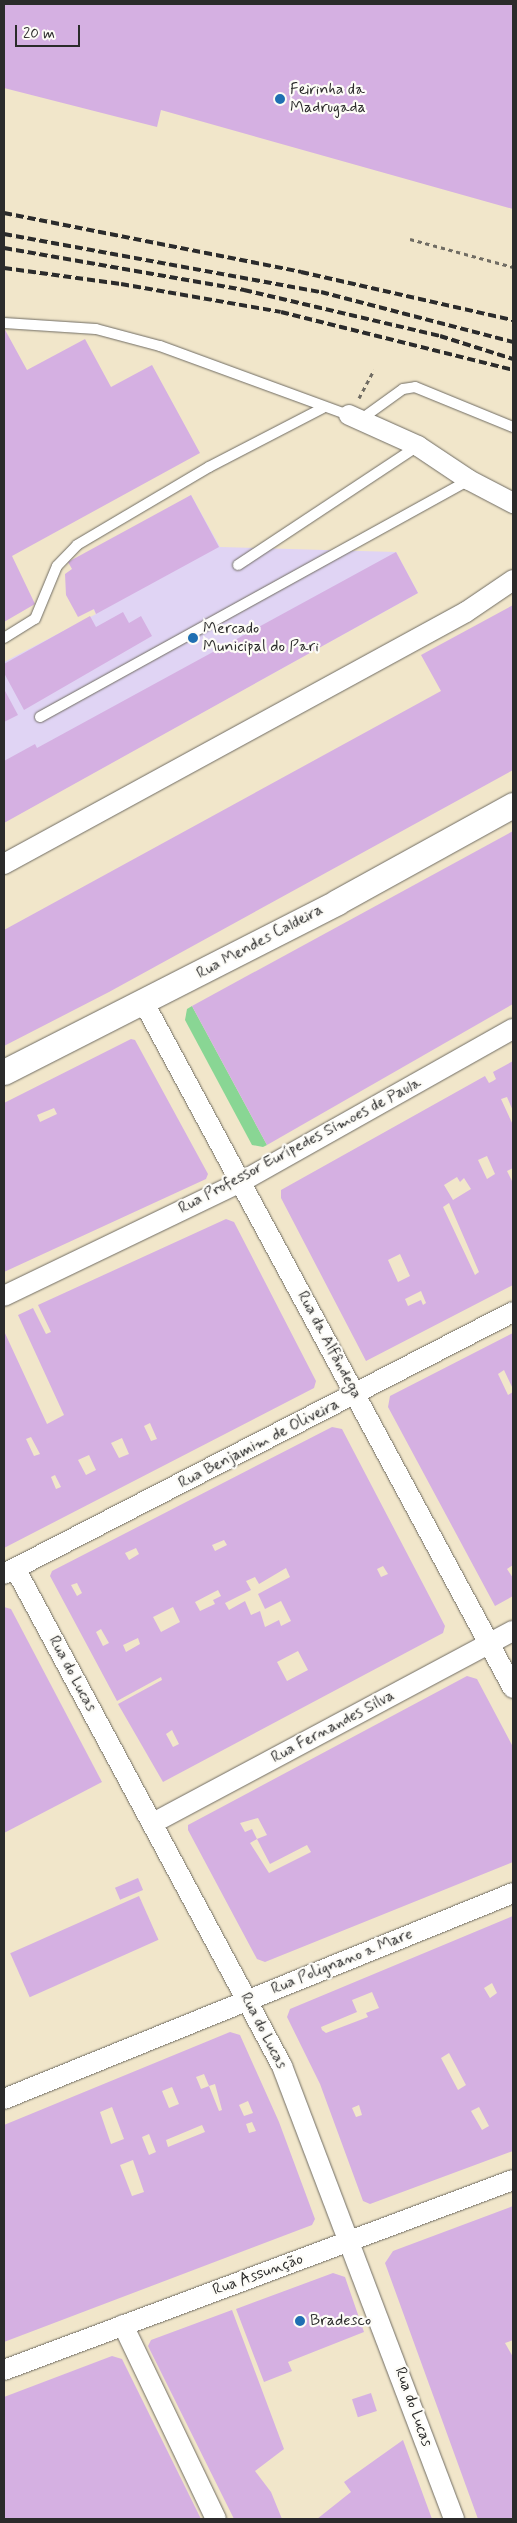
<!DOCTYPE html>
<meta charset="utf-8">
<style>
body{margin:0}
#map{position:relative;width:517px;height:2523px;overflow:hidden;background:#f1e6ca;font-family:Mynerve,sans-serif}
div>[style]{position:absolute}
.built>*{inset:0;background:#e0d4f4}
.green>*{inset:0;background:#89d694}
.building>*{inset:0;background:#d5b0e2;transform-origin:0 0}
.path>*{height:3px;margin-top:-1.5px;transform-origin:0;background:repeating-linear-gradient(90deg,#706c63 0 4px,transparent 0 8px)}
.roads{filter:drop-shadow(0 0 1px #706c63) drop-shadow(0 0 1px #706c63)}
.service>*{height:10px;margin:-5px;padding:0 5px;transform-origin:5px;border-radius:5px;background:#fff}
.minor>*{height:20px;margin:-10px;padding:0 10px;transform-origin:10px;border-radius:10px;background:#fff}
.tertiary>*{height:25px;margin:-12.5px;padding:0 12.5px;transform-origin:12.5px;border-radius:12.5px;background:#fff}
.rail>*{height:4px;margin-top:-2px;transform-origin:0;background:repeating-linear-gradient(90deg,#2b2b2b 0 8px,transparent 0 12px)}
.dots>*{width:14px;height:14px;translate:-50% -50%;box-sizing:border-box;border:2px solid #fdfcf7;border-radius:50%}
span{translate:-50% -50%;white-space:nowrap;text-align:center;line-height:1.15;-webkit-text-stroke:4.5px #fdfcf7;paint-order:stroke}
.poi-label{font-size:16px;color:#2b2b2b}
.left{translate:0 -50%;text-align:left}
.street-label{font-size:16px;color:#2b2b2b}
.frame{position:absolute;inset:0;border:5px solid #2b2b2b;pointer-events:none}
.scale{position:absolute;left:15px;top:25px;width:65px;height:22px;box-sizing:border-box;border:2px solid #2b2b2b;border-top:0;padding-left:6px;font-size:15px;line-height:18px;white-space:nowrap;color:#2b2b2b;-webkit-text-stroke:4px #fdfcf7;paint-order:stroke}
</style>
<div id="map">
<div class="built">
<div style="clip-path:polygon(191px 495px,220px 547px,396px 552px,418px 593px,4px 822px,4px 662px,96px 614px,72px 569px)"></div>
</div>
<div class="green">
<div style="clip-path:polygon(192px 1006px,267px 1145px,263px 1147px,252px 1145px,185px 1020px,187px 1009px)"></div>
</div>
<div class="building">
<div style="clip-path:polygon(4px 4px,513px 4px,513px 209px,161px 110px,157px 127px,4px 88px)"></div>
<div style="clip-path:polygon(4px 328px,27px 370px,85px 339px,111px 387px,152px 365px,200px 453px,12px 556px,35px 604px,4px 622px)"></div>
<div style="clip-path:polygon(191px 495px,219px 547px,96px 614px,94px 609px,78px 617px,66px 595px,65px 574px,72px 569px,68px 562px)"></div>
<div style="clip-path:polygon(396px 552px,418px 593px,4px 823px,4px 761px,35px 744px,37px 748px)"></div>
<div style="clip-path:polygon(513px 605px,513px 770px,109px 992px,4px 1046px,4px 930px,441px 691px,421px 655px)"></div>
<div style="clip-path:polygon(123px 612px,129px 623px,141px 616px,152px 636px,24px 710px,4px 673px,4px 664px,90px 616px,96px 627px)"></div>
<div style="clip-path:polygon(4px 689px,18px 715px,4px 722px)"></div>
<div style="clip-path:polygon(513px 831px,513px 1004px,267px 1145px,192px 1006px)"></div>
<div style="clip-path:polygon(evenodd,131px 1039px,135px 1040px,208px 1174px,206px 1179px,4px 1272px,4px 1103px,131px 1039px,54px 1108px,57px 1114px,40px 1122px,37px 1115px,54px 1108px)"></div>
<div style="clip-path:polygon(evenodd,513px 1061px,513px 1111px,507px 1097px,501px 1099px,513px 1125px,513px 1168px,507px 1171px,513px 1183px,513px 1285px,366px 1361px,281px 1198px,281px 1190px,485px 1076px,489px 1083px,493px 1081px,496px 1079px,493px 1072px,513px 1061px,487px 1156px,495px 1174px,487px 1179px,478px 1160px,487px 1156px,513px 1061px,457px 1177px,460px 1182px,464px 1178px,471px 1189px,453px 1200px,444px 1185px,457px 1177px,513px 1061px,449px 1203px,479px 1272px,475px 1275px,443px 1207px,449px 1203px,513px 1061px,400px 1254px,410px 1276px,398px 1282px,388px 1260px,400px 1254px,513px 1061px,421px 1291px,426px 1303px,423px 1305px,421px 1300px,408px 1306px,405px 1299px,421px 1291px)"></div>
<div style="clip-path:polygon(evenodd,226px 1219px,234px 1222px,265px 1282px,316px 1381px,314px 1388px,4px 1548px,4px 1331px,47px 1424px,64px 1415px,18px 1315px,33px 1308px,46px 1334px,51px 1332px,38px 1305px,226px 1219px,150px 1423px,157px 1439px,151px 1441px,144px 1426px,150px 1423px,226px 1219px,31px 1437px,40px 1454px,34px 1456px,26px 1439px,31px 1437px,226px 1219px,122px 1438px,129px 1454px,119px 1458px,111px 1443px,122px 1438px,226px 1219px,89px 1455px,96px 1470px,86px 1475px,78px 1460px,89px 1455px,226px 1219px,55px 1475px,61px 1487px,56px 1489px,51px 1477px,55px 1475px)"></div>
<div style="clip-path:polygon(513px 1333px,513px 1389px,504px 1370px,498px 1374px,508px 1395px,513px 1392px,513px 1565px,507px 1569px,513px 1578px,513px 1596px,495px 1606px,388px 1407px,390px 1396px)"></div>
<div style="clip-path:polygon(evenodd,332px 1427px,342px 1429px,445px 1626px,443px 1633px,163px 1782px,118px 1704px,162px 1680px,161px 1677px,117px 1701px,50px 1576px,52px 1571px,332px 1427px,224px 1540px,227px 1545px,215px 1551px,212px 1545px,224px 1540px,332px 1427px,136px 1548px,139px 1554px,129px 1560px,125px 1553px,136px 1548px,332px 1427px,383px 1566px,388px 1574px,381px 1577px,377px 1569px,383px 1566px,332px 1427px,286px 1568px,290px 1577px,258px 1594px,265px 1609px,281px 1601px,291px 1621px,281px 1626px,279px 1620px,265px 1627px,260px 1611px,251px 1615px,245px 1601px,229px 1610px,225px 1603px,251px 1590px,246px 1581px,255px 1577px,259px 1584px,286px 1568px,332px 1427px,77px 1583px,82px 1593px,77px 1596px,71px 1585px,77px 1583px,332px 1427px,218px 1590px,221px 1596px,213px 1600px,215px 1604px,200px 1611px,195px 1602px,218px 1590px,332px 1427px,173px 1607px,180px 1622px,161px 1632px,153px 1617px,173px 1607px,332px 1427px,101px 1629px,109px 1643px,103px 1646px,96px 1632px,101px 1629px,332px 1427px,138px 1638px,140px 1644px,126px 1652px,123px 1645px,138px 1638px,332px 1427px,298px 1651px,308px 1670px,287px 1681px,277px 1662px,298px 1651px,332px 1427px,172px 1730px,179px 1744px,173px 1747px,166px 1734px,172px 1730px)"></div>
<div style="clip-path:polygon(4px 1607px,11px 1609px,102px 1782px,4px 1833px)"></div>
<div style="clip-path:polygon(evenodd,467px 1676px,477px 1679px,513px 1747px,513px 1862px,265px 1962px,257px 1959px,188px 1830px,188px 1825px,467px 1676px,258px 1818px,267px 1835px,257px 1839px,252px 1829px,245px 1832px,240px 1823px,258px 1818px,467px 1676px,257px 1839px,270px 1864px,307px 1845px,311px 1852px,269px 1873px,250px 1843px,257px 1839px)"></div>
<div style="left:138px;top:1878px;width:13px;height:25px;rotate:67deg"></div>
<div style="left:139px;top:1896px;width:48px;height:141px;rotate:66deg"></div>
<div style="clip-path:polygon(evenodd,513px 1916px,513px 2151px,370px 2204px,363px 2201px,320px 2084px,287px 2017px,290px 2009px,513px 1916px,492px 1983px,497px 1993px,490px 1998px,484px 1988px,492px 1983px,513px 1916px,372px 1992px,379px 2008px,366px 2013px,368px 2017px,326px 2033px,322px 2030px,321px 2027px,357px 2012px,352px 2000px,372px 1992px,513px 1916px,449px 2053px,466px 2085px,458px 2090px,441px 2058px,449px 2053px,513px 1916px,359px 2105px,362px 2115px,356px 2117px,352px 2108px,359px 2105px,513px 1916px,479px 2107px,489px 2126px,482px 2130px,471px 2111px,479px 2107px)"></div>
<div style="clip-path:polygon(evenodd,230px 2032px,240px 2035px,279px 2122px,315px 2219px,312px 2225px,4px 2342px,4px 2125px,230px 2032px,204px 2074px,209px 2086px,215px 2084px,222px 2110px,219px 2111px,209px 2086px,201px 2089px,196px 2077px,204px 2074px,230px 2032px,172px 2087px,179px 2104px,169px 2108px,162px 2091px,172px 2087px,230px 2032px,248px 2101px,253px 2113px,244px 2116px,239px 2105px,248px 2101px,230px 2032px,112px 2107px,124px 2139px,111px 2144px,100px 2112px,112px 2107px,230px 2032px,252px 2122px,256px 2131px,249px 2133px,246px 2124px,252px 2122px,230px 2032px,202px 2125px,205px 2132px,168px 2147px,166px 2140px,202px 2125px,230px 2032px,149px 2134px,156px 2152px,149px 2155px,142px 2137px,149px 2134px,230px 2032px,133px 2160px,144px 2192px,132px 2196px,120px 2165px,133px 2160px)"></div>
<div style="clip-path:polygon(513px 2206px,513px 2340px,505px 2343px,513px 2357px,513px 2519px,478px 2519px,385px 2263px,393px 2251px)"></div>
<div style="clip-path:polygon(333px 2273px,345px 2277px,364px 2332px,288px 2362px,292px 2371px,264px 2382px,236px 2309px)"></div>
<div style="clip-path:polygon(232px 2310px,284px 2449px,255px 2471px,271px 2492px,282px 2519px,234px 2519px,148px 2346px,151px 2340px)"></div>
<div style="clip-path:polygon(112px 2356px,122px 2359px,201px 2519px,4px 2519px,4px 2397px)"></div>
<div style="left:371px;top:2393px;width:19px;height:20px;rotate:72deg"></div>
<div style="clip-path:polygon(403px 2440px,432px 2519px,317px 2519px,351px 2492px,344px 2482px)"></div>
</div>
<div class="path">
<div style="left:410px;top:239px;width:107px;rotate:15.2deg"></div>
<div style="left:359px;top:398px;width:32px;rotate:-62deg"></div>
</div>
<div class="roads">
<div class="service">
<div style="left:4px;top:323px;width:92px;rotate:3.7deg"></div>
<div style="left:96px;top:329px;width:66px;rotate:14.9deg"></div>
<div style="left:160px;top:346px;width:201px;rotate:20.1deg"></div>
<div style="left:360px;top:420px;width:53px;rotate:-35.8deg"></div>
<div style="left:403px;top:389px;width:12px;rotate:-9deg"></div>
<div style="left:415px;top:387px;width:106px;rotate:22.2deg"></div>
<div style="left:238px;top:565px;width:216px;rotate:-33.5deg"></div>
<div style="left:4px;top:638px;width:36px;rotate:-32deg"></div>
<div style="left:35px;top:619px;width:57px;rotate:-67.5deg"></div>
<div style="left:57px;top:566px;width:29px;rotate:-46deg"></div>
<div style="left:77px;top:545px;width:153px;rotate:-30.6deg"></div>
<div style="left:209px;top:467px;width:128px;rotate:-27.4deg"></div>
<div style="left:40px;top:717px;width:490px;rotate:-28.9deg"></div>
</div>
<div class="minor">
<div style="left:349px;top:415px;width:76px;rotate:24.2deg"></div>
<div style="left:418px;top:446px;width:61px;rotate:33.7deg"></div>
<div style="left:469px;top:480px;width:50px;rotate:27.6deg"></div>
<div style="left:4px;top:864px;width:526px;rotate:-28.61deg"></div>
<div style="left:466px;top:612px;width:57px;rotate:-34.2deg"></div>
<div style="left:144px;top:1003px;width:778px;rotate:61.69deg"></div>
<div style="left:4px;top:1296px;width:263px;rotate:-25.7deg"></div>
<div style="left:241px;top:1182px;width:312px;rotate:-29.4deg"></div>
<div style="left:15px;top:1568px;width:565px;rotate:61.8deg"></div>
<div style="left:282px;top:2066px;width:485px;rotate:69.2deg"></div>
<div style="left:4px;top:1574px;width:572px;rotate:-27.24deg"></div>
<div style="left:153px;top:1823px;width:408px;rotate:-28.1deg"></div>
<div style="left:4px;top:2099px;width:549px;rotate:-22.03deg"></div>
<div style="left:123px;top:2325px;width:215px;rotate:64.4deg"></div>
<div style="left:4px;top:2370px;width:543px;rotate:-20.47deg"></div>
</div>
<div class="tertiary">
<div style="left:4px;top:1072px;width:374px;rotate:-27deg"></div>
<div style="left:337px;top:902px;width:201px;rotate:-28.9deg"></div>
</div>
</div>
<div class="rail">
<div style="left:4px;top:213px;width:303px;rotate:11.2deg"></div>
<div style="left:301px;top:272px;width:217px;rotate:12.8deg"></div>
<div style="left:4px;top:234px;width:322px;rotate:10.4deg"></div>
<div style="left:321px;top:292px;width:198px;rotate:14.6deg"></div>
<div style="left:4px;top:248px;width:244px;rotate:9.9deg"></div>
<div style="left:244px;top:290px;width:201px;rotate:13.2deg"></div>
<div style="left:440px;top:336px;width:77px;rotate:17.5deg"></div>
<div style="left:4px;top:268px;width:118px;rotate:7.8deg"></div>
<div style="left:121px;top:284px;width:162px;rotate:9.9deg"></div>
<div style="left:281px;top:312px;width:239px;rotate:14deg"></div>
</div>
<div class="dots">
<div style="left:280px;top:99px;background:#1f6fb2"></div>
<div style="left:193px;top:638px;background:#1f6fb2"></div>
<div style="left:300px;top:2321px;background:#1f6fb2"></div>
</div>
<div class="poi-label">
<span class="left" style="left:290px;top:99px">Feirinha da<br>Madrugada</span>
<span class="left" style="left:203px;top:638px">Mercado<br>Municipal do Pari</span>
<span class="left" style="left:310px;top:2321px">Bradesco</span>
</div>
<div class="street-label">
<span style="left:260px;top:942px;rotate:-28deg">Rua Mendes Caldeira</span>
<span style="left:300px;top:1146px;rotate:-28deg">Rua Professor Eurípedes Simoes de Paula</span>
<span style="left:329px;top:1345px;rotate:62deg">Rua da Alfândega</span>
<span style="left:259px;top:1444px;rotate:-27deg">Rua Benjamim de Oliveira</span>
<span style="left:72px;top:1674px;rotate:62deg">Rua do Lucas</span>
<span style="left:333px;top:1727px;rotate:-28deg">Rua Fernandes Silva</span>
<span style="left:342px;top:1962px;rotate:-22deg">Rua Polignano a Mare</span>
<span style="left:263px;top:2031px;rotate:63deg">Rua do Lucas</span>
<span style="left:258px;top:2275px;rotate:-20deg">Rua Assunção</span>
<span style="left:413px;top:2407px;rotate:70deg">Rua do Lucas</span>
</div>
<div class="frame"></div>
<div class="scale">20 m</div>
</div>
